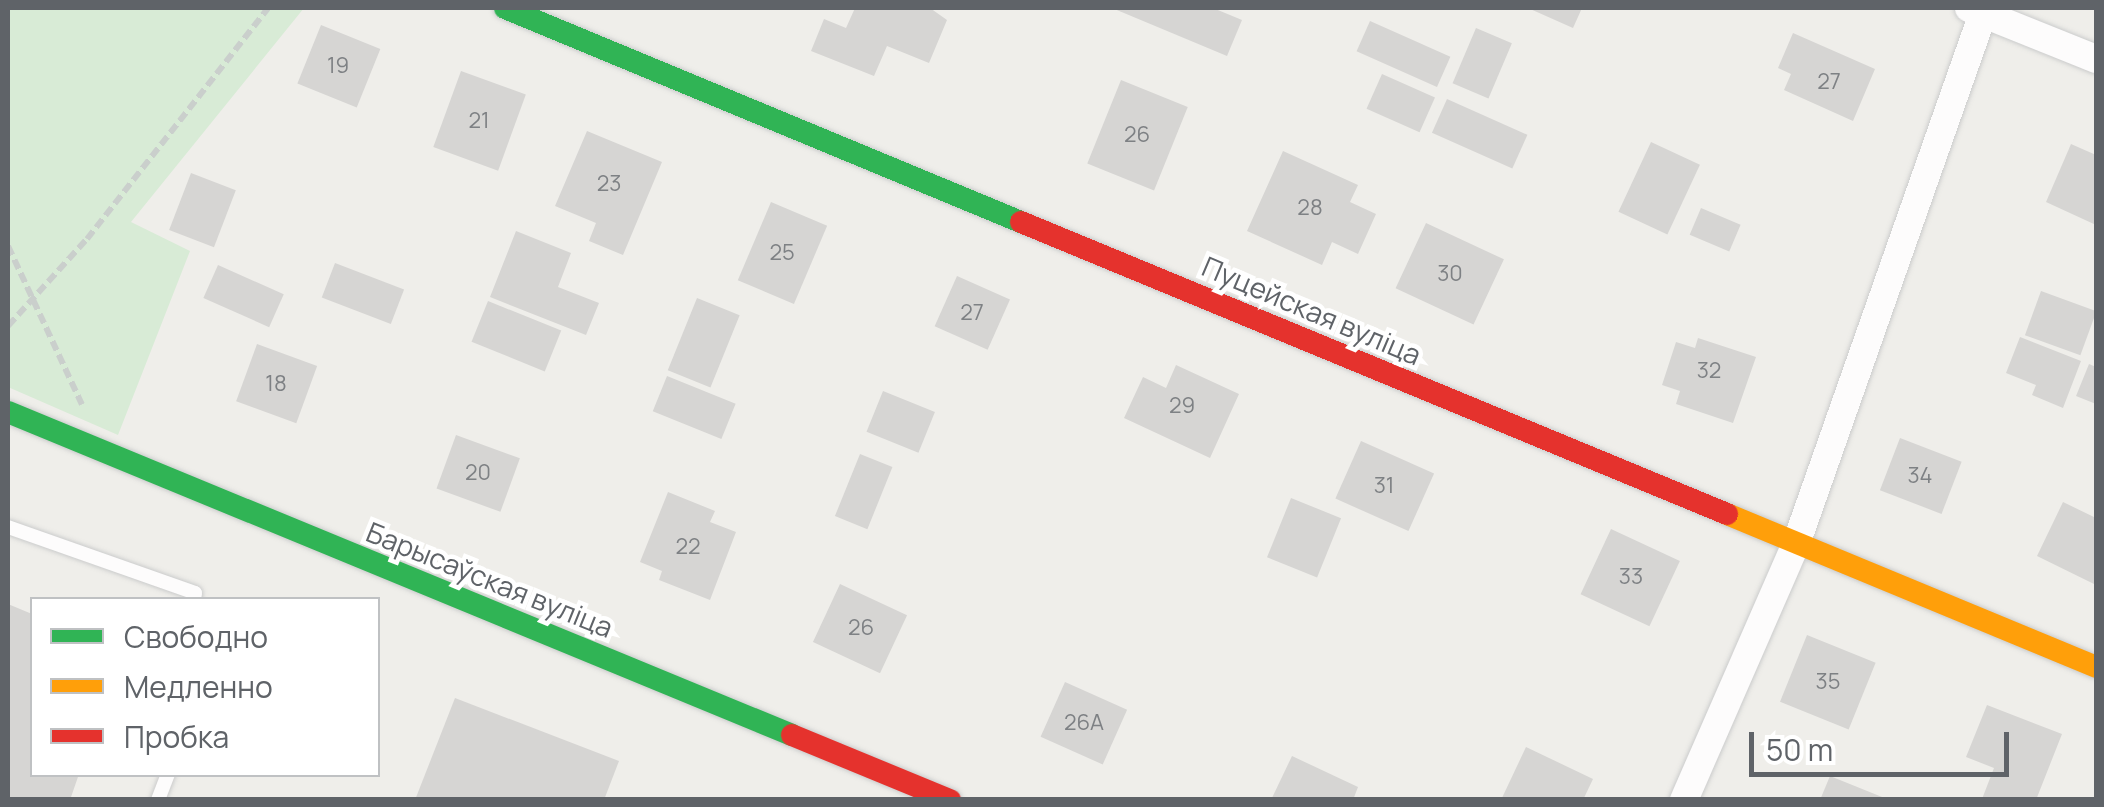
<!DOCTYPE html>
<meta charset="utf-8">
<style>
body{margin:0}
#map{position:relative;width:2104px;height:807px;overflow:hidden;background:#efeeea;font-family:Manrope,sans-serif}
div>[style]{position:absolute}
.green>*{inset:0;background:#d8ebd6}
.building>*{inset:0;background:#d6d5d3;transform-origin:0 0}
.path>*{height:6px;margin-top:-3px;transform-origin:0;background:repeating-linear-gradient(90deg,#cacfcc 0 10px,transparent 0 15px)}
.roads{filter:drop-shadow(0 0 2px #cbcccc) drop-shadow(0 0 2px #cbcccc)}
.lane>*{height:14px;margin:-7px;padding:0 7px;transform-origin:7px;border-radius:7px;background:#fdfcfc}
.street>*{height:28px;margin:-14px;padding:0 14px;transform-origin:14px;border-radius:14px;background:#fdfcfc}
.fast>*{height:22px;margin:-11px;padding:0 11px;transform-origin:11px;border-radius:11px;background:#30b455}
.slow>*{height:22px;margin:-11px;padding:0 11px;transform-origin:11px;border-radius:11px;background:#ff9f0a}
.jam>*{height:22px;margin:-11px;padding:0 11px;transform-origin:11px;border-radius:11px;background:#e5322d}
span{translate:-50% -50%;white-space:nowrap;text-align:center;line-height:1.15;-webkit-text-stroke:9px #fff;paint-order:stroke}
.number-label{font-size:22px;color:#7e8184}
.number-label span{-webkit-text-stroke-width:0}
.street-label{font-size:28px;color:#5f6368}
.frame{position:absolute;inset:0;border:10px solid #5f6368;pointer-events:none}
.legend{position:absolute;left:30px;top:597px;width:350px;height:180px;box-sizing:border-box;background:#fff;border:2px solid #bfc1c3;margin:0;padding:12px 18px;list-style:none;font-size:30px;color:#5f6368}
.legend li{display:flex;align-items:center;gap:20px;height:50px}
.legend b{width:50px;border:2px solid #bfc1c3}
.scale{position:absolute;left:1749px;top:732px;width:260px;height:45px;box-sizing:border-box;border:5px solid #5f6368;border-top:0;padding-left:12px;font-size:30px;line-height:35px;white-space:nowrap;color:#5f6368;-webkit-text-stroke:8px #fff;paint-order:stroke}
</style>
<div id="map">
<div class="green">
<div style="clip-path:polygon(8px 8px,304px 8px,131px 222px,190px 251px,118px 435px,8px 387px)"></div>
</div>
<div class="building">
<div style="clip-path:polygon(855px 8px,930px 8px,947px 20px,929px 63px,887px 46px,874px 76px,811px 51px,824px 19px,846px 28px)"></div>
<div style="clip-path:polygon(1112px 8px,1213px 8px,1242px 20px,1227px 56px)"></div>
<div style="clip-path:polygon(1528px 8px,1582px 8px,1573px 28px)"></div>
<div style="left:1370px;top:21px;width:88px;height:33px;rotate:24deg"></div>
<div style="left:321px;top:25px;width:64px;height:63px;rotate:22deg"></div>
<div style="left:1476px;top:28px;width:39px;height:60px;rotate:23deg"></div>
<div style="clip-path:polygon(1793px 33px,1875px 69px,1853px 121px,1784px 90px,1791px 74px,1778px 68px)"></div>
<div style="left:461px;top:71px;width:69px;height:81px;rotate:20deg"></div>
<div style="left:1382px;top:74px;width:58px;height:38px;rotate:24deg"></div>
<div style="left:1121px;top:80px;width:72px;height:90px;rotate:22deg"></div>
<div style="left:1447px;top:99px;width:88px;height:37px;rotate:24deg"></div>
<div style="clip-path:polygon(587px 131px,662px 162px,623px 255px,589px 241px,596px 223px,555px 206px)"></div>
<div style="left:1651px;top:142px;width:54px;height:77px;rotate:25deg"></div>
<div style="clip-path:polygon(2071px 144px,2096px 155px,2096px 225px,2046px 202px)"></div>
<div style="clip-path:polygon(1283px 151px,1358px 185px,1350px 202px,1376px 214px,1358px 254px,1332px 242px,1322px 265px,1247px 231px)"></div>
<div style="left:191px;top:173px;width:48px;height:61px;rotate:21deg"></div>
<div style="left:771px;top:202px;width:61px;height:85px;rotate:23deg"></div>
<div style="left:1701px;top:208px;width:43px;height:29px;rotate:23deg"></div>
<div style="left:1426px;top:223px;width:86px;height:72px;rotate:25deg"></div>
<div style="clip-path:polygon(516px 231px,571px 253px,558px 287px,599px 303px,586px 335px,490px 297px)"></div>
<div style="left:335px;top:263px;width:74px;height:37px;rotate:21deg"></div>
<div style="left:218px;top:265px;width:72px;height:36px;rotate:24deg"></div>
<div style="left:957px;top:276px;width:58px;height:55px;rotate:24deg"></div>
<div style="left:2041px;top:291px;width:59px;height:47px;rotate:20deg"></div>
<div style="left:697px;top:298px;width:46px;height:78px;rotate:22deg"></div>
<div style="left:488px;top:301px;width:79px;height:44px;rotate:22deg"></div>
<div style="clip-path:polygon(2020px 337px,2081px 361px,2063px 408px,2032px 395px,2036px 385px,2006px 373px)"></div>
<div style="clip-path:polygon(1698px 338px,1756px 357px,1733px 423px,1676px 404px,1680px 391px,1662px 385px,1676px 342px,1695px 348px)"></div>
<div style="left:257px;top:344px;width:64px;height:61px;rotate:20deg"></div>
<div style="clip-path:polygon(2089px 364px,2096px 367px,2096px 404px,2076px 396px)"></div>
<div style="clip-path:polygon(1176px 365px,1239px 394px,1210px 458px,1124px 418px,1143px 377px,1166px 388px)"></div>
<div style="left:667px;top:376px;width:74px;height:38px;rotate:22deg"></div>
<div style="left:883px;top:391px;width:56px;height:44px;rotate:22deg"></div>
<div style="left:456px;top:435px;width:68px;height:57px;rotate:20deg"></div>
<div style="left:1900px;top:438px;width:66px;height:56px;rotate:21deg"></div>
<div style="left:1361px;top:441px;width:80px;height:63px;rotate:24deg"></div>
<div style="left:860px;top:454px;width:35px;height:67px;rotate:22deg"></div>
<div style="clip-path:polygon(668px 492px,715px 511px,710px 522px,736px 532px,710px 600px,659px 580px,662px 571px,640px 562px)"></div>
<div style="left:1291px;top:498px;width:54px;height:64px;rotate:22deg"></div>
<div style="clip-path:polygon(2063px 502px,2096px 518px,2094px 584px,2037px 556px)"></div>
<div style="left:1611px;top:529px;width:76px;height:72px;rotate:25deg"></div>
<div style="left:840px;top:584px;width:74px;height:64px;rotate:25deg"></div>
<div style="clip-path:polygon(8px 604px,32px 614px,32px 774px,79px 774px,70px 800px,8px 800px)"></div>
<div style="left:1807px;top:635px;width:74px;height:72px;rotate:22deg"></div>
<div style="left:1065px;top:682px;width:68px;height:60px;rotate:24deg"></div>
<div style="clip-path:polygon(455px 698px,619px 761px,604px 800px,415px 800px)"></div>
<div style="clip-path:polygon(1987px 705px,2062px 734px,2036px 800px,1982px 799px,1994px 768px,1966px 757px)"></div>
<div style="clip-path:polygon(1526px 747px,1593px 779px,1583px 800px,1501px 800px)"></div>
<div style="clip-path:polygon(1292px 756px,1358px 787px,1353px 800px,1271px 800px)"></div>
<div style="clip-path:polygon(1830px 776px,1887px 799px,1887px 800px,1820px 800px)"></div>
</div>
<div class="path">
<div style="left:8px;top:246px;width:175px;rotate:65deg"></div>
<div style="left:8px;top:326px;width:118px;rotate:-47.8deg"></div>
<div style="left:87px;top:239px;width:293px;rotate:-51.9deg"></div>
</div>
<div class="roads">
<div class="lane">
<div style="left:8px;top:527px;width:198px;rotate:19.4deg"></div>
<div style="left:195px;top:593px;width:7px;rotate:98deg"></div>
<div style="left:158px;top:800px;width:28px;rotate:-69deg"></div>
</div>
<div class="street">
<div style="left:1969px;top:8px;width:137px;rotate:21.9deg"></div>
<div style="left:1684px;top:800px;width:279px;rotate:-66.4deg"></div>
<div style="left:1796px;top:544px;width:568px;rotate:-70.58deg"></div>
</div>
<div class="fast">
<div style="left:505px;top:8px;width:559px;rotate:22.53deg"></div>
<div style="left:8px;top:412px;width:848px;rotate:22.39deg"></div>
</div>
<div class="slow">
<div style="left:1727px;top:514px;width:399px;rotate:22.5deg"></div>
</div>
<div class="jam">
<div style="left:1021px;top:222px;width:764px;rotate:22.47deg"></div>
<div style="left:792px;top:735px;width:171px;rotate:22.4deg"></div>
</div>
</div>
<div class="number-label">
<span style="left:338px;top:66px">19</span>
<span style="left:1829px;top:82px">27</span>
<span style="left:479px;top:121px">21</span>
<span style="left:1137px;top:135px">26</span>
<span style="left:609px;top:184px">23</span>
<span style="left:1310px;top:208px">28</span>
<span style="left:782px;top:253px">25</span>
<span style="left:1450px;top:274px">30</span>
<span style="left:972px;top:313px">27</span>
<span style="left:1709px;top:371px">32</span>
<span style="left:276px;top:384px">18</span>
<span style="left:1182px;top:406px">29</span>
<span style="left:478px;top:473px">20</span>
<span style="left:1920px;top:476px">34</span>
<span style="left:1384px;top:486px">31</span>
<span style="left:688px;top:547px">22</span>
<span style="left:1631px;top:577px">33</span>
<span style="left:861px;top:628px">26</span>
<span style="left:1828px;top:682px">35</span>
<span style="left:1084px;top:723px">26А</span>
</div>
<div class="street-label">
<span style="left:1312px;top:310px;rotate:23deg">Пуцейская вуліца</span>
<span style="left:490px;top:579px;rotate:22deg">Барысаўская вуліца</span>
</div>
<div class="frame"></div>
<ul class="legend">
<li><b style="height:12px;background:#30b455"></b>Свободно</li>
<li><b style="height:12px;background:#ff9f0a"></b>Медленно</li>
<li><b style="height:12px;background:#e5322d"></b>Пробка</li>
</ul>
<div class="scale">50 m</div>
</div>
